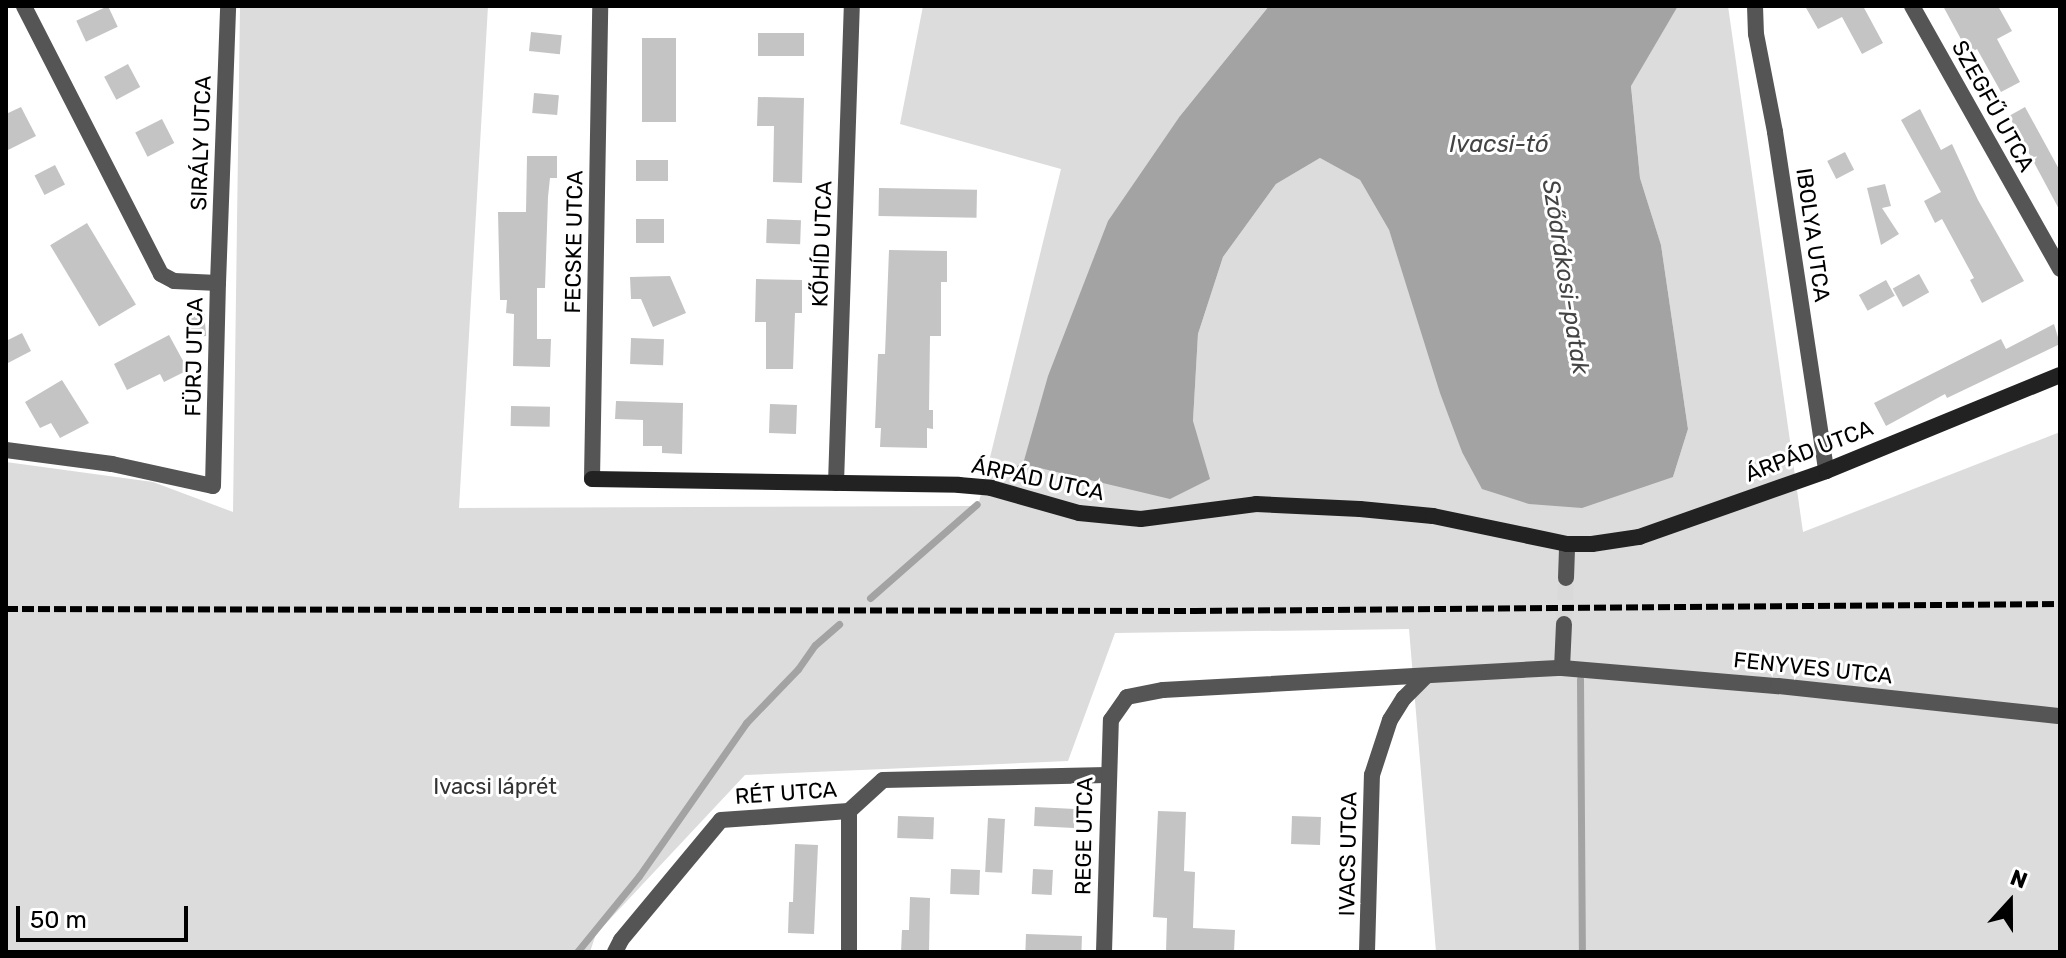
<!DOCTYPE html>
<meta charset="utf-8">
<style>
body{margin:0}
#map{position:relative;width:2066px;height:958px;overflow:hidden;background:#fff;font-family:Rubik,sans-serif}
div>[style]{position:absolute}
.green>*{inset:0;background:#dcdcdc}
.water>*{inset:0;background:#a3a3a3}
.stream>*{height:7px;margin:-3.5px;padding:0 3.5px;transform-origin:3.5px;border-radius:3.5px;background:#a3a3a3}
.building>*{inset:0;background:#c4c4c4;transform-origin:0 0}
.street-tunnel>*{height:16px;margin-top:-8px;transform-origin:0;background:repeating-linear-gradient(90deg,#d9d9d9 0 16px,transparent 0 24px)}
.street>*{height:16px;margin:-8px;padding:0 8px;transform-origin:8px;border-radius:8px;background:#555}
.secondary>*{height:16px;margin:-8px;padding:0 8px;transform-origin:8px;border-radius:8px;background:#222}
.rail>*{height:6px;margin-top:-3px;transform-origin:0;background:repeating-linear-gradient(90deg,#000 0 12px,transparent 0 16px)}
span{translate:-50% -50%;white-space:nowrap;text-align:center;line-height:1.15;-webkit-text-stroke:6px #fff;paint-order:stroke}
.street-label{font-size:22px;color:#000}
.park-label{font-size:22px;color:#333}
.water-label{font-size:24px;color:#444;font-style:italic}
.frame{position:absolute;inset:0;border:8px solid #000;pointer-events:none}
.north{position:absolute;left:1970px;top:862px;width:80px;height:80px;-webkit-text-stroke:6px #fff;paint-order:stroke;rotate:21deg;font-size:22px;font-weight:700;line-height:32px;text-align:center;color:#000}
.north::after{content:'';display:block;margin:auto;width:28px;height:36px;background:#000;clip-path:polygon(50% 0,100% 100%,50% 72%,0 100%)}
.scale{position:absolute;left:16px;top:906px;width:172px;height:36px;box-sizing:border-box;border:4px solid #000;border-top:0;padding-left:10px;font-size:24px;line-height:28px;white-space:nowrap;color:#000;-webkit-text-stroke:6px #fff;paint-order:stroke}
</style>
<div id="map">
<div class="green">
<div style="clip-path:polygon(240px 6px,488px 6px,459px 508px,978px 506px,1061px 169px,900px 124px,923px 6px,1269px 6px,1180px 116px,1193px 421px,1198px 334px,1223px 257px,1276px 184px,1320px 158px,1360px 180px,1389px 230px,1462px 452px,1673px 477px,1688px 429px,1661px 245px,1640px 178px,1631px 85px,1678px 6px,1728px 6px,1803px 532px,2060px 432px,2060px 952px,1436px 952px,1409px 629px,1115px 633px,1068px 761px,745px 775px,596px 934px,590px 952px,6px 952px,6px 462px,153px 482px,233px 512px)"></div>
</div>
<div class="water">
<div style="clip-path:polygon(1269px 6px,1678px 6px,1631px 86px,1640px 178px,1661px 245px,1688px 429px,1673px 477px,1582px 508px,1529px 504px,1482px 489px,1462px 452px,1440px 393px,1389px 230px,1360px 180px,1320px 158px,1276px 184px,1223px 257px,1198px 334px,1193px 421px,1210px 479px,1170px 499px,1023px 464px,1048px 376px,1108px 221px,1180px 116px)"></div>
</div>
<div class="stream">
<div style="left:1011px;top:474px;width:26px;rotate:-36deg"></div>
<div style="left:870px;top:598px;width:142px;rotate:-41.3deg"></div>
<div style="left:1580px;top:679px;width:273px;rotate:89.6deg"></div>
<div style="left:577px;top:952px;width:98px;rotate:-50.8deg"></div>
<div style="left:639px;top:876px;width:187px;rotate:-55deg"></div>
<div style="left:746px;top:723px;width:75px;rotate:-46.1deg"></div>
<div style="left:798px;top:669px;width:29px;rotate:-55deg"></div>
<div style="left:815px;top:645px;width:32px;rotate:-41deg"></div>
</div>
<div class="building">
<div style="left:108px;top:6px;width:23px;height:35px;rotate:65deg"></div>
<div style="clip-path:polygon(1805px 6px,1863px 6px,1883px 43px,1862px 54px,1842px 17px,1818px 29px)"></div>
<div style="clip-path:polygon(1943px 6px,1998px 6px,2012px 31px,1997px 39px,2020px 82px,2001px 92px,1977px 49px,1969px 54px)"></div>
<div style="left:531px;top:32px;width:31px;height:19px;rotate:6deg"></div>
<div style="left:758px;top:33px;width:46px;height:23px"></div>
<div style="left:642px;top:38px;width:34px;height:84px"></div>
<div style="left:128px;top:64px;width:26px;height:27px;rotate:62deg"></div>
<div style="left:534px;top:93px;width:25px;height:20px;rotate:5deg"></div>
<div style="clip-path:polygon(758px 97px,804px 98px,802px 183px,773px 182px,774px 126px,757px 126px)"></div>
<div style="clip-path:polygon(21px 107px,36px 136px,6px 151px,6px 114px)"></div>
<div style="clip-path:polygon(2025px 107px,2060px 171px,2060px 211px,2009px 116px)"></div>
<div style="clip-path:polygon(1920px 109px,1941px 150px,1952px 144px,1978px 200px,2024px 281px,1982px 303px,1970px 280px,1974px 278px,1942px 219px,1935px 223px,1924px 201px,1941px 192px,1901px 120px)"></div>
<div style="left:162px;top:119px;width:27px;height:30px;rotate:63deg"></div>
<div style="left:1845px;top:152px;width:20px;height:20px;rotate:63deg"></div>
<div style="clip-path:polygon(527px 156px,557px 156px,557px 178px,550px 178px,548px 197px,545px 288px,537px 288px,537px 339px,551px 339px,550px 367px,513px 366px,514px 314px,506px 313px,507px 300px,500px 300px,498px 212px,526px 212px)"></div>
<div style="left:636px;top:160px;width:32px;height:21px"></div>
<div style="left:55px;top:165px;width:22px;height:23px;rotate:63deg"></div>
<div style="clip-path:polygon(1885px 184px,1891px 206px,1882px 208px,1899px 234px,1881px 245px,1867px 188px)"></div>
<div style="left:879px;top:188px;width:98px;height:28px;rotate:1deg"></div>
<div style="left:636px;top:219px;width:28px;height:24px"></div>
<div style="left:767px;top:219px;width:34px;height:24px;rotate:2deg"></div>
<div style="left:87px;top:223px;width:95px;height:43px;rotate:59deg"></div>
<div style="clip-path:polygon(889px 250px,947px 251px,947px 282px,941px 282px,941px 336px,930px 336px,929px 410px,933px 410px,933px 429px,927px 428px,927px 448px,880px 447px,881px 428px,875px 428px,878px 354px,885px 354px)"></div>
<div style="left:1919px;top:274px;width:21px;height:30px;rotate:61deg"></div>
<div style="clip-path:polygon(670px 276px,686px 313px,653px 327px,641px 299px,631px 299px,630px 277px)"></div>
<div style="clip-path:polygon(756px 279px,802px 280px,802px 313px,795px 313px,793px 369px,766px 369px,766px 322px,755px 322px)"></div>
<div style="left:1886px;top:280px;width:18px;height:31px;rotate:61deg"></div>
<div style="left:204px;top:311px;width:25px;height:19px;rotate:85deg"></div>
<div style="clip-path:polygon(2054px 324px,2060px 344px,1947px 398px,1945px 394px,1886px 426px,1874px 403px,2001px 339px,2006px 349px)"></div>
<div style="clip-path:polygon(22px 333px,31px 351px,6px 364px,6px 341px)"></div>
<div style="clip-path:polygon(169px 335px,188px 370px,164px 382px,160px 374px,127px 390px,114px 364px)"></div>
<div style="left:631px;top:338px;width:33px;height:26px;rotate:2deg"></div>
<div style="clip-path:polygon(62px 380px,89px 423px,60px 438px,51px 423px,40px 428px,25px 402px)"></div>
<div style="clip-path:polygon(616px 401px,683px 403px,682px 454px,662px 453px,662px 446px,643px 446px,643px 420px,615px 419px)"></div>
<div style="left:770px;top:404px;width:27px;height:29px;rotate:2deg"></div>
<div style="left:511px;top:406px;width:39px;height:20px;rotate:1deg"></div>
<div style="left:1035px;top:807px;width:40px;height:19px;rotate:3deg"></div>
<div style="clip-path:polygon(1158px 811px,1186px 812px,1184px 871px,1195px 872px,1193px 928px,1235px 930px,1234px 952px,1166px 952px,1167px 918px,1153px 917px)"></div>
<div style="left:898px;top:816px;width:36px;height:22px;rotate:2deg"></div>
<div style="left:1292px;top:816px;width:29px;height:28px;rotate:2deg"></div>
<div style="left:988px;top:818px;width:17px;height:54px;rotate:3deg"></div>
<div style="clip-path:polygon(795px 844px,818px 845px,814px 934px,788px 933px,789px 902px,793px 902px)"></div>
<div style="left:951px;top:869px;width:29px;height:25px;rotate:2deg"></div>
<div style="left:1033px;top:869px;width:20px;height:25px;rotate:3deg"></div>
<div style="clip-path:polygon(910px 897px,930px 898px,929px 952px,901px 952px,902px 930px,909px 930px)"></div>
<div style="left:1026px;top:934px;width:56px;height:18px;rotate:2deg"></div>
</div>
<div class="street-tunnel">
<div style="left:1564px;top:624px;width:46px;rotate:-87.5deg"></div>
</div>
<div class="street">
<div style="left:1755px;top:6px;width:28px;rotate:88deg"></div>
<div style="left:1756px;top:34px;width:100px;rotate:79deg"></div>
<div style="left:1775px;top:132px;width:343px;rotate:81.4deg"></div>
<div style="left:1912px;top:6px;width:302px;rotate:60.6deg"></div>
<div style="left:218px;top:283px;width:277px;rotate:-87.9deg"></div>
<div style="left:6px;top:450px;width:107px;rotate:7.5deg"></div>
<div style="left:112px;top:464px;width:103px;rotate:12.3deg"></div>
<div style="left:213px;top:486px;width:203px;rotate:-88.6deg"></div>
<div style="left:218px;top:283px;width:44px;rotate:-177.4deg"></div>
<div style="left:174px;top:281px;width:15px;rotate:-152deg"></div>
<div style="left:161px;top:274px;width:301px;rotate:-117.1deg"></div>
<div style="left:592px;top:479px;width:473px;rotate:-89deg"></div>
<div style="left:836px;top:483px;width:477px;rotate:-88.1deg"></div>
<div style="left:1566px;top:578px;width:34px;rotate:-88deg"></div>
<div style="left:1562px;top:668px;width:44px;rotate:-87.4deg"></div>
<div style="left:615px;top:952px;width:13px;rotate:-63deg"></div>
<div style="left:621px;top:940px;width:156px;rotate:-50.2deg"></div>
<div style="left:721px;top:820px;width:128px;rotate:-4deg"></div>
<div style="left:849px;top:811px;width:46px;rotate:-42.4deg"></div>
<div style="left:883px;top:780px;width:224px;rotate:-1.3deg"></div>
<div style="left:849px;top:952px;width:141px;rotate:-90deg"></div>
<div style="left:1104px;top:952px;width:232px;rotate:-88.3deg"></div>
<div style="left:1111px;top:720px;width:28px;rotate:-55deg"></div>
<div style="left:1127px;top:697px;width:37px;rotate:-11deg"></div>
<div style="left:1163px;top:690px;width:400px;rotate:-3.2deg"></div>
<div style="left:1562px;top:668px;width:217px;rotate:4.8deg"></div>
<div style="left:1778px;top:686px;width:284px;rotate:6.1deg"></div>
<div style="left:1367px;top:952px;width:177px;rotate:-88.4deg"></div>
<div style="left:1372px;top:775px;width:58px;rotate:-71.9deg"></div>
<div style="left:1390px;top:720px;width:26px;rotate:-58deg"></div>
<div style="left:1404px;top:698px;width:30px;rotate:-45deg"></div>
</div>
<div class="secondary">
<div style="left:592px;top:479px;width:367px;rotate:0.9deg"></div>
<div style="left:959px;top:485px;width:32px;rotate:5deg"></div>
<div style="left:991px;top:488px;width:91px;rotate:15.9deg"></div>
<div style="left:1079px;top:513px;width:62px;rotate:5.5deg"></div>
<div style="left:1141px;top:519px;width:116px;rotate:-7.4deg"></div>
<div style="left:1256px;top:504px;width:104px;rotate:2.8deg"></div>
<div style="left:1360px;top:509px;width:73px;rotate:5.5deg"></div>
<div style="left:1433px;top:516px;width:137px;rotate:11.8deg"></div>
<div style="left:1567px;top:544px;width:25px"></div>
<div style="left:1592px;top:544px;width:48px;rotate:-8.5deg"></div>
<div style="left:1639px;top:537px;width:198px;rotate:-19.4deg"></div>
<div style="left:1826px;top:471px;width:253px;rotate:-22.3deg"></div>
</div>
<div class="rail">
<div style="left:6px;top:609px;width:1188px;rotate:0.1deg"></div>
<div style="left:1194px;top:611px;width:866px;rotate:-0.46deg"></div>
</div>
<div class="street-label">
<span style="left:1993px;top:106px;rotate:61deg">SZEGFŰ UTCA</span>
<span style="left:201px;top:143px;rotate:-88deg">SIRÁLY UTCA</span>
<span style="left:1813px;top:235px;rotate:82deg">IBOLYA UTCA</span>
<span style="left:574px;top:242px;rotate:-89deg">FECSKE UTCA</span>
<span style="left:822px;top:244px;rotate:-88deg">KŐHÍD UTCA</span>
<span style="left:194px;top:357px;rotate:-89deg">FÜRJ UTCA</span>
<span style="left:1809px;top:451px;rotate:-21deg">ÁRPÁD UTCA</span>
<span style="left:1038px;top:479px;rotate:12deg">ÁRPÁD UTCA</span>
<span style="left:1813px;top:668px;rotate:6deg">FENYVES UTCA</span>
<span style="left:786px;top:793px;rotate:-4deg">RÉT UTCA</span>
<span style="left:1084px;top:836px;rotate:-89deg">REGE UTCA</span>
<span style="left:1348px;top:854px;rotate:-89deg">IVACS UTCA</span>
</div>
<div class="park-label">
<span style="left:495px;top:787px">Ivacsi láprét</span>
</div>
<div class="water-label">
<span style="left:1499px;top:145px">Ivacsi-tó</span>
<span style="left:1565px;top:277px;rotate:81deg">Sződrákosi-patak</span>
</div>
<div class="frame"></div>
<div class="north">N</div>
<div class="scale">50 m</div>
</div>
